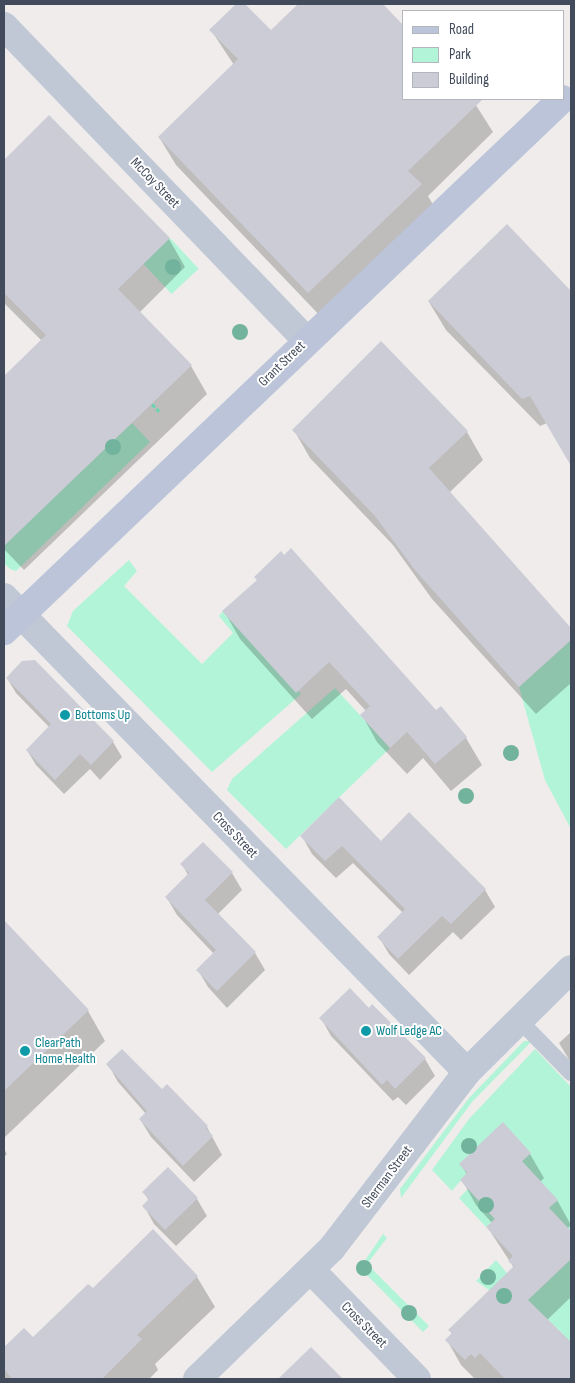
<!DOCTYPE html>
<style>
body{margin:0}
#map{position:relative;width:575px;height:1383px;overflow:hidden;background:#efeceb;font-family:"Sofia Sans Condensed",sans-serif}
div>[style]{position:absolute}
.green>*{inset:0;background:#b2f4d7;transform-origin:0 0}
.shadow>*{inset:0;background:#0003}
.building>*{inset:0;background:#cbccd5}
.path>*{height:3px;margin-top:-1.5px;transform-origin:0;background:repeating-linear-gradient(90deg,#67d6b2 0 4px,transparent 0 6.5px)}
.lane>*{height:16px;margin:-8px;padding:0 8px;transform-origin:8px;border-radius:8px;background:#c0c8d6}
.street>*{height:28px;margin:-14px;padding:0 14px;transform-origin:14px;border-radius:14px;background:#c0c8d6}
.secondary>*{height:28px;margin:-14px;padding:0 14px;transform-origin:14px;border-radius:14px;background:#bbc4d8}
.trees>*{width:16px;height:16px;margin:-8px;border-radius:50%;background:#72b39d}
.dots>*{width:14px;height:14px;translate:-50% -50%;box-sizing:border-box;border:2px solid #fff;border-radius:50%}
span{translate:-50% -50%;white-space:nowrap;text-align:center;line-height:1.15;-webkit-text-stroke:4px #fff;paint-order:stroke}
.street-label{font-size:14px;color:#424b5b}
.culture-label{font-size:14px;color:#0d838f}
.left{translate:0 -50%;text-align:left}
.frame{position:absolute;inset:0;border:5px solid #424b5b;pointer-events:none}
.legend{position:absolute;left:402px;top:10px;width:162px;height:90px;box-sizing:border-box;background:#fff;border:1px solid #b3b7bd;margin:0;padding:6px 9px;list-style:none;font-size:15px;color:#424b5b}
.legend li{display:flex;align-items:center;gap:10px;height:25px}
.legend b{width:25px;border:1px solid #b3b7bd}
</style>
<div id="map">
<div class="green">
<div style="left:170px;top:238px;width:42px;height:37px;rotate:47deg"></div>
<div style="clip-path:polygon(132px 423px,150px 442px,16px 571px,10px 569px,4px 563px,4px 539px,7px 542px)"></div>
<div style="clip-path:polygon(129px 560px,137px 571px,124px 586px,202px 664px,233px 633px,219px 616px,223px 611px,301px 694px,212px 772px,67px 626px,73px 611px)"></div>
<div style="clip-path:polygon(571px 640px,571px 829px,545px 780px,519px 687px)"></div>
<div style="clip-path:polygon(335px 688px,390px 748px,286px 849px,227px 790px,232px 779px)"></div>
<div style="clip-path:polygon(524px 1041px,532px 1041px,472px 1102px,401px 1198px,400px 1189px,469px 1098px)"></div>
<div style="clip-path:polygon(535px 1049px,571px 1087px,571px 1231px,549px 1208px,529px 1169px,486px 1210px,495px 1219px,486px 1227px,459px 1198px,468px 1189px,480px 1201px,531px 1153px,503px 1123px,460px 1163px,467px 1173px,452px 1191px,432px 1170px,469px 1119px)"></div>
<div style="clip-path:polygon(383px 1234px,387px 1238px,367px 1264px,429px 1326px,423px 1332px,360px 1268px)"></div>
<div style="clip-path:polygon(571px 1259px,571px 1369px,561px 1379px,535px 1379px,564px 1351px,563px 1334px,545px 1317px,538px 1324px,476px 1281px,496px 1260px,529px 1299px)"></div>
</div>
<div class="shadow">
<div style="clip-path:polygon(238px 4px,243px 4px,271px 32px,300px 4px,381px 4px,404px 28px,404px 99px,472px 99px,493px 132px,428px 196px,438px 213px,325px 321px,176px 165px,159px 137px,234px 65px,211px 30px)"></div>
<div style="clip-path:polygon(49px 117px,169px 239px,185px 267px,139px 313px,191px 366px,207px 394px,24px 570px,4px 549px,4px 378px,42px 341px,4px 303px,4px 161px)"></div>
<div style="clip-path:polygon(507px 226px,571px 293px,571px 463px,547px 423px,540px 426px,446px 330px,429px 302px)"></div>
<div style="clip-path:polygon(294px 430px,467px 432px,483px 460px,449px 493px,571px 629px,571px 683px,536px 714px,432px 599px,393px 545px,310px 458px)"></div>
<div style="clip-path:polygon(255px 577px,435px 712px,466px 738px,482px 765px,451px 791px,423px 758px,407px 774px,377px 742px,362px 715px,366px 711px,346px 689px,312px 719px,240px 639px,224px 611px,258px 581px)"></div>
<div style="clip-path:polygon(34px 662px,113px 742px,122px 757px,100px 780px,90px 769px,64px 794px,36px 765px,27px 750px,50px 728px,16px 693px,7px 678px)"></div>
<div style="clip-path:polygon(302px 836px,381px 842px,485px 890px,495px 907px,461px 940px,453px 932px,409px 975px,389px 954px,379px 937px,403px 913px,353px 863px,336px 878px,312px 854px)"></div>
<div style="clip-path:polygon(182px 864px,232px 873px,242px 890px,218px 914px,255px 953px,265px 970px,227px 1008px,208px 987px,198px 970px,214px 954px,177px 915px,167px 898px,188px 875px)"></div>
<div style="clip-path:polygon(12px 931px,88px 1011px,105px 1041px,4px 1138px,4px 939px)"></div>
<div style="clip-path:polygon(369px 1010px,425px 1059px,435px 1076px,406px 1105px,398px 1097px,393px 1101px,331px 1036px,321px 1018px)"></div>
<div style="clip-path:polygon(571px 1032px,571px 1063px,559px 1043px)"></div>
<div style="clip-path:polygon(108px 1064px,162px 1091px,167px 1086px,207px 1127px,222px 1155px,194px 1182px,151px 1137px,140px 1119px,146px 1114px,118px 1082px)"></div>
<div style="clip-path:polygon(4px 1149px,7px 1154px,4px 1157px)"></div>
<div style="clip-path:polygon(530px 1154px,544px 1178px,540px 1182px,557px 1200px,571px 1225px,567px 1229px,571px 1233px,571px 1297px,547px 1320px,562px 1335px,571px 1351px,571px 1379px,475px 1379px,461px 1365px,447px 1340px,452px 1335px,450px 1330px,514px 1268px,488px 1228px,492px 1223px,476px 1205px,462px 1180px,467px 1175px,461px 1164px)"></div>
<div style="clip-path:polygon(144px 1192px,197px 1199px,207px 1216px,176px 1246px,154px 1224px,144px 1206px,149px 1201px)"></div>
<div style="clip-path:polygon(153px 1230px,197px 1277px,215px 1307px,155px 1364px,158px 1370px,149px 1379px,4px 1379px,4px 1349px,24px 1330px,33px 1339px,93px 1290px)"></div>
<div style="clip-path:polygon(311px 1349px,337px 1379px,281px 1379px)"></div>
</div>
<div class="building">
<div style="clip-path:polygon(236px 4px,245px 4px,271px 30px,298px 4px,383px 4px,404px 26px,404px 99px,483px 99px,408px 171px,422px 184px,308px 293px,158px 137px,238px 59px,209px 30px)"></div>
<div style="clip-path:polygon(49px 115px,170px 238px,118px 289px,192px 365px,4px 546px,4px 376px,46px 335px,4px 293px,4px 160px)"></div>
<div style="clip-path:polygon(507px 224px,571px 291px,571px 466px,530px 396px,522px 399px,428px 301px)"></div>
<div style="clip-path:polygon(381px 341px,468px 431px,429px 468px,571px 628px,571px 640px,519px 687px,415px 570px,375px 516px,292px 430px)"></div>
<div style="clip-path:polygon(291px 548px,436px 710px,441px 706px,467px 737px,435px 764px,407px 732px,390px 748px,360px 715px,370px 706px,329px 662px,296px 693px,222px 611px,257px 580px,254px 577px,281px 551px,284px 555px)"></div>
<div style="clip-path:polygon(35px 660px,114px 741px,91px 765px,80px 754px,55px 780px,26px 750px,51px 724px,6px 678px,22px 661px)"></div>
<div style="clip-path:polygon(339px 797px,381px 841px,409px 812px,486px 889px,451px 924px,442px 916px,398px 959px,377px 937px,405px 909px,342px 846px,325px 861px,300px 836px)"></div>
<div style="clip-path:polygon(203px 842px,233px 872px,205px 900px,256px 952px,217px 991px,196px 970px,216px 950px,165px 897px,189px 873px,180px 864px)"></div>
<div style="clip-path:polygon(4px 920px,89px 1010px,4px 1091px)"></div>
<div style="clip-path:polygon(350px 988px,369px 1008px,372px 1004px,426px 1058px,395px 1089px,387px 1080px,382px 1085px,319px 1018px)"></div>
<div style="clip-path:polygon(122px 1049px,162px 1089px,167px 1084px,208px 1126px,206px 1128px,213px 1136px,183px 1166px,139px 1119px,147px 1111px,106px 1064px)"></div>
<div style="clip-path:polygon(503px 1122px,531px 1153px,522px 1161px,558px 1200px,549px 1208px,571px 1231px,571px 1259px,528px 1300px,571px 1342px,571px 1379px,505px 1379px,480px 1353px,475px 1358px,471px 1354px,465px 1360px,445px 1340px,452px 1333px,448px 1330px,514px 1266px,508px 1261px,513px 1256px,486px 1227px,495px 1219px,460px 1180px,467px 1173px,459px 1164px)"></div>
<div style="clip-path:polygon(168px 1167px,198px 1198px,165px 1230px,142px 1206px,149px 1199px,142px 1192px)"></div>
<div style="clip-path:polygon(153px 1229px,198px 1276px,137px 1335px,142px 1339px,102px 1379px,12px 1379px,4px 1369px,4px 1347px,24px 1328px,33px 1337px,88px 1284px,93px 1288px)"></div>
<div style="clip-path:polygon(311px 1347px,343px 1379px,278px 1379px)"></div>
</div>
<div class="path">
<div style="left:152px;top:404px;width:10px;rotate:45deg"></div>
</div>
<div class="lane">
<div style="left:520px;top:1021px;width:73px;rotate:45.6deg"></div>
</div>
<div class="street">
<div style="left:4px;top:26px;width:437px;rotate:46.1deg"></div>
<div style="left:4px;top:597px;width:663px;rotate:45.73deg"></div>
<div style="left:311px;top:1270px;width:152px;rotate:45.8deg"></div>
<div style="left:197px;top:1379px;width:188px;rotate:-44.1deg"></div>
<div style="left:332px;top:1248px;width:222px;rotate:-52.5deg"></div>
<div style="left:467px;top:1072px;width:146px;rotate:-44.7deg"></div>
</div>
<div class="secondary">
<div style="left:4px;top:631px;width:771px;rotate:-43.63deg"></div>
</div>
<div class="trees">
<div style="left:173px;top:267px"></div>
<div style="left:240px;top:332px"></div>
<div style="left:113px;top:447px"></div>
<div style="left:511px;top:753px"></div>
<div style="left:466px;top:796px"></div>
<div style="left:469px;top:1146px"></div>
<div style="left:486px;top:1205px"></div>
<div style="left:364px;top:1268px"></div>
<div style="left:488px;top:1277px"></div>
<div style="left:504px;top:1296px"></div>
<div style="left:409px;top:1313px"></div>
</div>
<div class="dots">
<div style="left:65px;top:715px;background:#0f9aa8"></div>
<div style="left:366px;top:1031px;background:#0f9aa8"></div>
<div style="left:25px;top:1051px;background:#0f9aa8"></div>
</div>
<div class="street-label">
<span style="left:155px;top:183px;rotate:46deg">McCoy Street</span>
<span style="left:282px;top:364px;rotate:-44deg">Grant Street</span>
<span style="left:235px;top:835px;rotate:46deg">Cross Street</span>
<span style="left:387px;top:1177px;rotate:-53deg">Sherman Street</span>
<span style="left:364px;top:1325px;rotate:45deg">Cross Street</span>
</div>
<div class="culture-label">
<span class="left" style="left:75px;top:715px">Bottoms Up</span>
<span class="left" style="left:376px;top:1031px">Wolf Ledge AC</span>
<span class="left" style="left:35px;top:1051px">ClearPath<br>Home Health</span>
</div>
<div class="frame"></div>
<ul class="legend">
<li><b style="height:6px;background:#bbc4d8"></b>Road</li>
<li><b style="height:14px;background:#b2f4d7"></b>Park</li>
<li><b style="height:14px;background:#cbccd5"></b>Building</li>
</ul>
</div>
